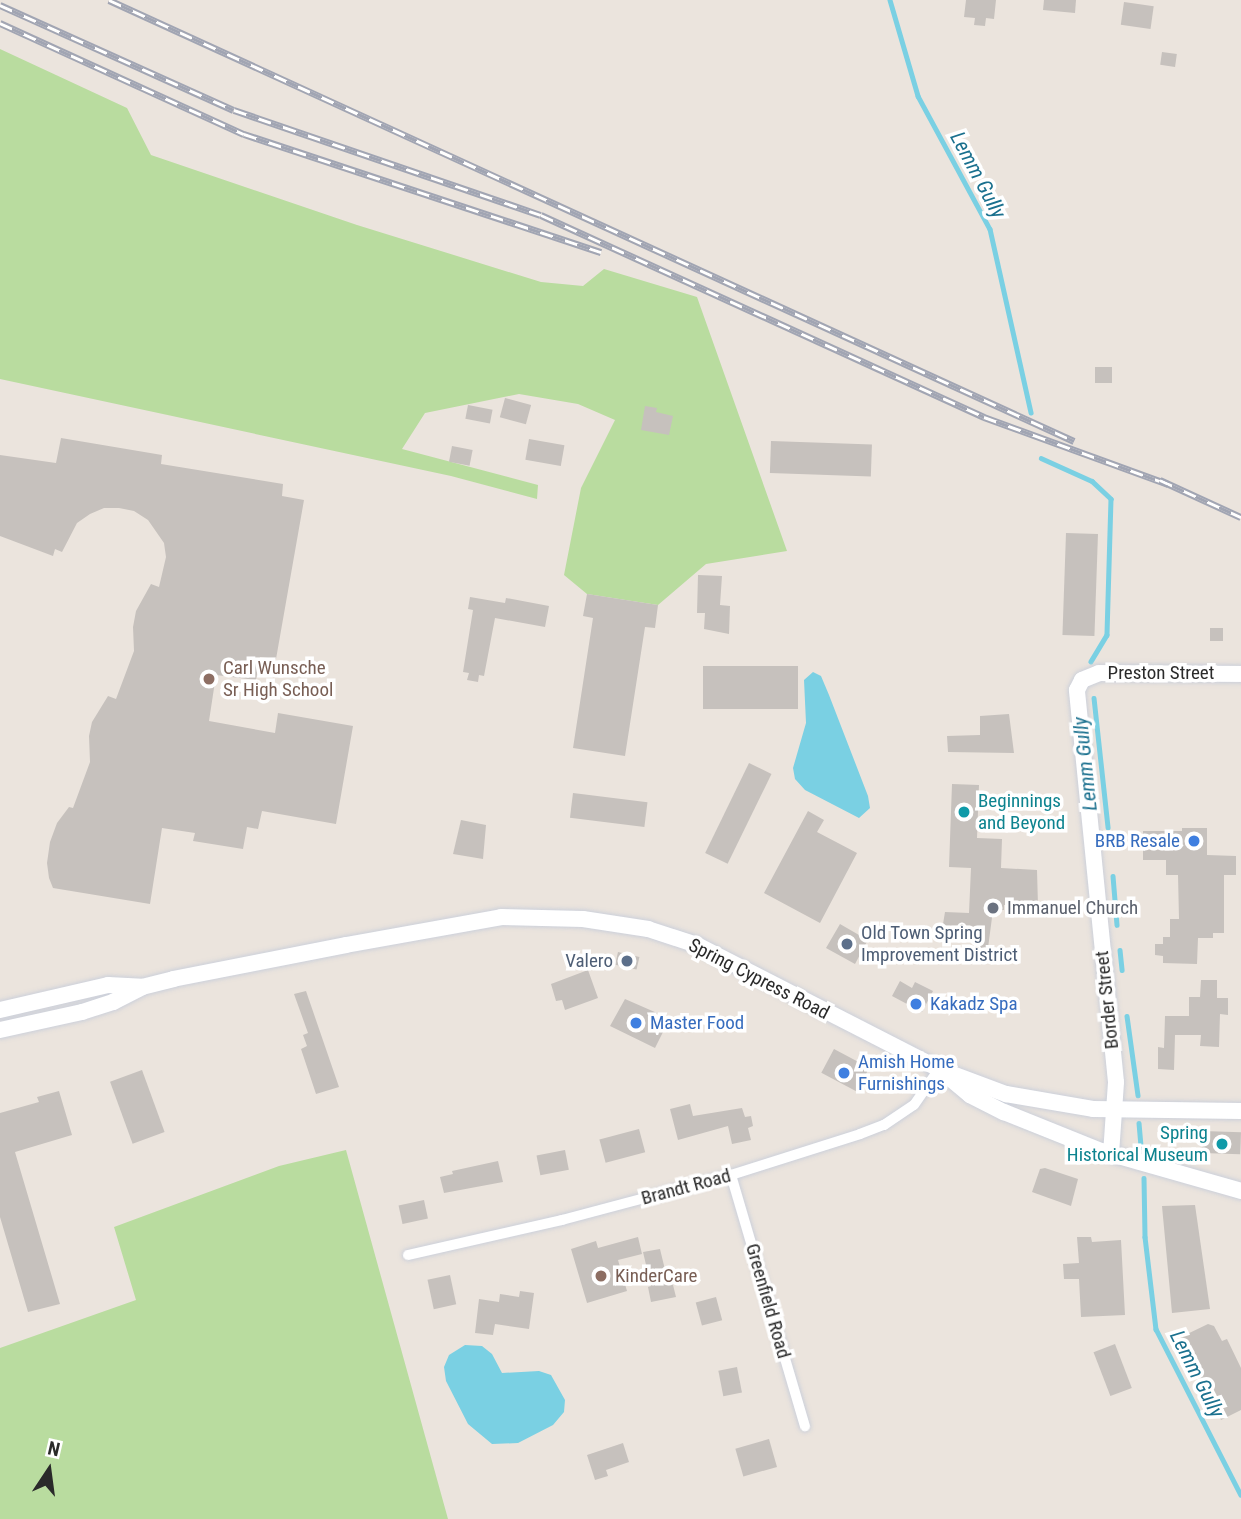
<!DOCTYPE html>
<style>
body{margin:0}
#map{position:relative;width:1241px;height:1519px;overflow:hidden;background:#ebe4dd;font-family:"Roboto Condensed",sans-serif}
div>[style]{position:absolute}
.green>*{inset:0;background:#b9dc9f}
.water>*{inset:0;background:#7ad0e3}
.stream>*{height:4.5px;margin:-2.25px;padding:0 2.25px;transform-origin:2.25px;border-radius:2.25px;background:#7ad0e3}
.building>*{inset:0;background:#c6c1bd;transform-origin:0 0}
.roads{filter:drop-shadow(0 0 2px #ccd0da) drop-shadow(0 0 2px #ccd0da)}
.street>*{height:10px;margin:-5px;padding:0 5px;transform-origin:5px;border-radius:5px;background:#fff}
.secondary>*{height:16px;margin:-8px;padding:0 8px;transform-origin:8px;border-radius:8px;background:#fff}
.rail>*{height:7px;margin-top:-3.5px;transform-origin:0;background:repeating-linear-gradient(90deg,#fff 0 13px,#a1a5b3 0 26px);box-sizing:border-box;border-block:2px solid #a1a5b3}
.dots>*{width:19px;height:19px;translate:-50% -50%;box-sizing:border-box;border:4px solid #fff;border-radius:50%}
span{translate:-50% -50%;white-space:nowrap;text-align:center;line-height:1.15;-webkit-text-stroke:7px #fff;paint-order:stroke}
.education-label{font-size:19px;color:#785e54}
.left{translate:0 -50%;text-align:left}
.street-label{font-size:19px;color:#2a2a2a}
.culture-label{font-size:19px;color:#0d838f}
.right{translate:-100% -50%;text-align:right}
.shop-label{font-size:19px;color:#366cbe}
.worship-label{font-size:19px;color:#5b616d}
.service-label{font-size:19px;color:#4e5e75}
.water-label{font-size:21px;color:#1a708e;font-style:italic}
.north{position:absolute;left:14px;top:1435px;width:70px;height:70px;-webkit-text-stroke:5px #fff;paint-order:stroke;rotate:13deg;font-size:19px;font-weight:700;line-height:28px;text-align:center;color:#2a2a2a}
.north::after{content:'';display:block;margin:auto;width:24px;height:32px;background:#2a2a2a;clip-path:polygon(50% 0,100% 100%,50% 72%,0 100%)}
</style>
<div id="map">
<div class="green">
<div style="clip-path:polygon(0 49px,127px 108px,151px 155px,357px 225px,541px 282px,583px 286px,604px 269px,697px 297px,787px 551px,706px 564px,658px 605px,587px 594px,564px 575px,581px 488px,615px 420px,578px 404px,519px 394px,425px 413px,402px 449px,538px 485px,537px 499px,451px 476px,0 379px)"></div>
<div style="clip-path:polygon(346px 1150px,448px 1519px,0 1519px,0 1348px,136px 1300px,114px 1227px,279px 1166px)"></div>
</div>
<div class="water">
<div style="clip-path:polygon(813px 672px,821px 676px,829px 695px,868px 796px,870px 808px,859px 818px,805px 790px,795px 779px,793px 768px,806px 723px,804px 680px)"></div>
<div style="clip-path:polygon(465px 1345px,482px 1346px,492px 1354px,502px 1373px,539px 1371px,551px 1375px,565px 1400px,564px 1412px,553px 1425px,518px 1443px,492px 1444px,468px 1424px,446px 1381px,444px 1367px,449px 1355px)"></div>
</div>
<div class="stream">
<div style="left:890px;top:0;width:100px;rotate:73.7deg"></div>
<div style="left:918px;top:96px;width:151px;rotate:61.6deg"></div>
<div style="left:990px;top:229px;width:188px;rotate:77.4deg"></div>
<div style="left:1041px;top:458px;width:56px;rotate:24.3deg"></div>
<div style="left:1092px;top:481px;width:26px;rotate:43deg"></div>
<div style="left:1111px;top:499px;width:136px;rotate:91.7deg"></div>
<div style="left:1107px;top:635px;width:31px;rotate:121deg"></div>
<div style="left:1094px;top:698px;width:130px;rotate:83.8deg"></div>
<div style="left:1113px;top:876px;width:49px;rotate:85.3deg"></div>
<div style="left:1120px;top:950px;width:20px;rotate:84deg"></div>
<div style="left:1127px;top:1016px;width:80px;rotate:82.1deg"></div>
<div style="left:1139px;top:1123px;width:24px;rotate:85deg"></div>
<div style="left:1144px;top:1178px;width:59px;rotate:89deg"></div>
<div style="left:1145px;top:1237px;width:93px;rotate:83.2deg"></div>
<div style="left:1156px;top:1329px;width:186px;rotate:62.9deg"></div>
</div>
<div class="building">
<div style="clip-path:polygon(966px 0,996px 0,994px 19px,986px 18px,985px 26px,974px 25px,975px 18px,964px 17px)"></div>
<div style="clip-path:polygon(1044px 0,1076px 0,1075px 13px,1043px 10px)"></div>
<div style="left:1124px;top:2px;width:30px;height:23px;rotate:8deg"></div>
<div style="left:1162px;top:52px;width:15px;height:13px;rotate:8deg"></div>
<div style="left:1095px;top:367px;width:17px;height:16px"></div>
<div style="left:505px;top:398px;width:27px;height:20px;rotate:15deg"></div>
<div style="left:468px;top:405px;width:25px;height:14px;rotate:11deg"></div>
<div style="clip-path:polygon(645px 406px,657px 408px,656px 412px,673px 416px,669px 435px,641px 430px)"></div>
<div style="clip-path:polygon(61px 438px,162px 455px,161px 464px,283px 484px,282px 496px,304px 500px,276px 659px,260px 657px,256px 680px,216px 675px,209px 721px,275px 733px,278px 713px,353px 726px,336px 824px,262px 811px,258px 829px,247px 827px,243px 849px,193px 841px,195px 833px,162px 828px,150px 904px,53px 888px,49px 878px,47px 863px,50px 842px,57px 823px,69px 807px,73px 808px,90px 762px,89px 736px,92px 722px,108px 696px,116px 699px,134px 651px,133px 627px,136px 611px,151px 584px,159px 587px,166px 557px,164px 543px,148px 520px,134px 511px,119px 508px,104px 508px,90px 514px,77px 523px,62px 552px,55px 549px,53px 556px,0 536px,0 455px,56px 463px)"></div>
<div style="left:529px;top:439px;width:36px;height:21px;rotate:10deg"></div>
<div style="left:771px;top:441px;width:101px;height:32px;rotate:2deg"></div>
<div style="left:452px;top:446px;width:21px;height:16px;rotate:11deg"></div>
<div style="left:1066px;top:533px;width:32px;height:102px;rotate:2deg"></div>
<div style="clip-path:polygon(698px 575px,722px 576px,720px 605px,730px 606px,729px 634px,704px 629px,705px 613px,697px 613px)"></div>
<div style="clip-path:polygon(587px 594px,658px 605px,655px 628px,645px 627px,625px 756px,573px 748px,593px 618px,583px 616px)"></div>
<div style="clip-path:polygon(470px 597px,505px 603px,506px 598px,549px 606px,545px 627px,495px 618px,484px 676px,479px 675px,478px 682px,467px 680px,469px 673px,463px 672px,473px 610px,468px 609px)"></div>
<div style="left:1210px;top:628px;width:13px;height:13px"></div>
<div style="left:703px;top:666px;width:95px;height:43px"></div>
<div style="clip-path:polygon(1009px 714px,1014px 753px,948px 752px,947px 736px,980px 735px,980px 716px)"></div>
<div style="left:749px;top:763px;width:25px;height:100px;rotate:26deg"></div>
<div style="clip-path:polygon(952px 784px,979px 785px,977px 838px,1002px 839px,1001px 868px,1037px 870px,1038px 906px,1004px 905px,1004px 910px,993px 910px,988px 948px,978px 948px,978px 941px,943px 940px,941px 936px,945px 912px,969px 913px,971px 868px,949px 867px)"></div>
<div style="left:573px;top:793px;width:75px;height:25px;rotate:7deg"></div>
<div style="clip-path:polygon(808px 811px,824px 820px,817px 832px,857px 853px,820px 923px,764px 893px)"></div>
<div style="clip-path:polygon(461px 820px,486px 825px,483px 859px,453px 854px)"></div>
<div style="clip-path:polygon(1182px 828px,1207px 828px,1207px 855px,1236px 856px,1236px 875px,1224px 875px,1224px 933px,1213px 933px,1213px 938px,1198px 938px,1197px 964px,1163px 963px,1163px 956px,1155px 955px,1155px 944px,1163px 944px,1163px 937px,1170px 937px,1170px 919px,1179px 919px,1178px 875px,1166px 875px,1166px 860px,1143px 860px,1143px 831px,1182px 831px)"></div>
<div style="clip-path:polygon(840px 924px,859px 935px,862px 929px,871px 934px,855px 964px,826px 948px)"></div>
<div style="left:618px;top:952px;width:22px;height:13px;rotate:13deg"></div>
<div style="clip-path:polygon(588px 970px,598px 998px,565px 1010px,562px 1000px,556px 1001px,551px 984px)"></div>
<div style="clip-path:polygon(1201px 980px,1217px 980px,1217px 998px,1228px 998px,1228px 1015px,1220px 1014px,1219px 1047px,1200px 1046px,1201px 1035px,1175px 1035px,1174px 1070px,1158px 1069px,1158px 1047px,1164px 1048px,1165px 1016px,1189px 1016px,1189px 997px,1200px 997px)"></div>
<div style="clip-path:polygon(900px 981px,912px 988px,915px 982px,933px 991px,922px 1012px,892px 996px)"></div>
<div style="clip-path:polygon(306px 991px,339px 1087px,316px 1094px,301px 1049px,307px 1046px,303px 1035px,308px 1033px,294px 994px)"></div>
<div style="clip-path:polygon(625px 999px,657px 1013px,654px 1020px,666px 1026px,655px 1048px,610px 1026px)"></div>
<div style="left:834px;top:1049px;width:40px;height:27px;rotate:28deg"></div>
<div style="left:142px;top:1070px;width:66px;height:34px;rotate:70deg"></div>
<div style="clip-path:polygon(59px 1091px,72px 1135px,15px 1152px,60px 1304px,28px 1312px,0 1217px,0 1113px,39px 1102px,37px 1097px)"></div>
<div style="clip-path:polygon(690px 1104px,693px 1116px,742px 1108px,745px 1117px,751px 1116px,753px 1126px,748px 1128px,751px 1140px,732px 1144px,728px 1126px,678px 1140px,670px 1109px)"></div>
<div style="left:639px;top:1129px;width:24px;height:41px;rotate:75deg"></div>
<div style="left:1203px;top:1131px;width:38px;height:22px;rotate:2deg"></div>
<div style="left:565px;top:1150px;width:20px;height:29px;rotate:79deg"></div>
<div style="clip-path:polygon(498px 1161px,503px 1182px,444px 1193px,440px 1177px,453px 1174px,452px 1171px)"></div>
<div style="clip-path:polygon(1045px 1168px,1078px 1179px,1071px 1206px,1032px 1192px,1040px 1169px)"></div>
<div style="left:424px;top:1200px;width:19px;height:26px;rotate:78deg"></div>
<div style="clip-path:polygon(1195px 1205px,1210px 1309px,1172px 1313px,1162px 1206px)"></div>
<div style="clip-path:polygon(638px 1237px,642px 1254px,618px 1260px,627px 1291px,587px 1303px,571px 1249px,596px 1241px,598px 1248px)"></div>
<div style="clip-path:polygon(1077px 1237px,1091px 1237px,1092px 1242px,1121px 1240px,1125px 1315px,1081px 1317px,1079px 1279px,1064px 1279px,1063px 1264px,1079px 1263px)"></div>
<div style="clip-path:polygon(660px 1249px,668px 1282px,672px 1281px,676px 1297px,651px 1302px,648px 1287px,651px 1286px,643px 1252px)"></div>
<div style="left:450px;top:1275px;width:30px;height:23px;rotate:78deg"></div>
<div style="clip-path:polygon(520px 1291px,534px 1293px,529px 1329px,495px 1324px,493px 1335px,475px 1333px,479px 1299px,499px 1302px,500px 1294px,519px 1297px)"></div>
<div style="left:716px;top:1297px;width:24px;height:21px;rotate:75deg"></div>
<div style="clip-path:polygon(1208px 1324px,1214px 1326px,1222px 1341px,1227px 1339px,1241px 1368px,1241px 1410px,1221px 1420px,1181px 1337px)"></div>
<div style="left:1115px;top:1344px;width:47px;height:23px;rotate:69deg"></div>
<div style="left:737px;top:1367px;width:26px;height:19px;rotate:79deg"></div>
<div style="left:769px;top:1439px;width:29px;height:35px;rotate:74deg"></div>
<div style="clip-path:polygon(623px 1443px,629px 1462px,606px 1470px,608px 1476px,595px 1480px,587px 1455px)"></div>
</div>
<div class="roads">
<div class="street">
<div style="left:731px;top:1175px;width:262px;rotate:73.6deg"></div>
<div style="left:408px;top:1255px;width:158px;rotate:-12.8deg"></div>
<div style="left:562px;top:1220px;width:175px;rotate:-14.9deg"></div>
<div style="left:731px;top:1175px;width:135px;rotate:-17.6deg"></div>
<div style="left:860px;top:1134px;width:26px;rotate:-21deg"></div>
<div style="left:884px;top:1125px;width:36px;rotate:-34deg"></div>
<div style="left:914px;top:1105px;width:44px;rotate:-55.2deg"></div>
</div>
<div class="secondary">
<div style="left:0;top:1010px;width:111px;rotate:-13deg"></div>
<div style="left:108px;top:985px;width:34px;rotate:3deg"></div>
<div style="left:0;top:1030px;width:84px;rotate:-12.4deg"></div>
<div style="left:82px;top:1012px;width:33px;rotate:-18deg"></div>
<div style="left:113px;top:1002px;width:33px;rotate:-27deg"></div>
<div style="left:142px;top:987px;width:32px;rotate:-14deg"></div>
<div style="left:173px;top:979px;width:176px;rotate:-11.1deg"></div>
<div style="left:346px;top:945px;width:158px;rotate:-10.2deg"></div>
<div style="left:501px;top:917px;width:82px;rotate:1.4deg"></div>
<div style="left:583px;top:919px;width:66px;rotate:8.7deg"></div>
<div style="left:648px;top:929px;width:52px;rotate:18.1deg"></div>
<div style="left:697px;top:945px;width:272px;rotate:27.1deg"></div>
<div style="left:939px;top:1069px;width:72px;rotate:20.5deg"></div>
<div style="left:1006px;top:1094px;width:88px;rotate:9.8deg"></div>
<div style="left:1093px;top:1109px;width:148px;rotate:0.8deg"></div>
<div style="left:951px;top:1079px;width:25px;rotate:40deg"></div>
<div style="left:970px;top:1095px;width:38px;rotate:27deg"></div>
<div style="left:1004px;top:1112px;width:105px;rotate:21.9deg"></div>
<div style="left:1101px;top:1151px;width:146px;rotate:15.9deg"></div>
<div style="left:1111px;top:1154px;width:72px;rotate:-86deg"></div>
<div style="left:1116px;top:1082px;width:394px;rotate:-95.7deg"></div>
<div style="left:1077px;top:690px;width:11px;rotate:-63deg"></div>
<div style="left:1082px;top:680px;width:18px;rotate:-22deg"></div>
<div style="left:1099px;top:673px;width:142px;rotate:0.4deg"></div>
</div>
</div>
<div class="rail">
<div style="left:109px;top:0;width:1061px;rotate:24.56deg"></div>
<div style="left:0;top:5px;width:256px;rotate:24.2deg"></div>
<div style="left:234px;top:110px;width:324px;rotate:18.9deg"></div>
<div style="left:541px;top:215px;width:487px;rotate:24.5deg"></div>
<div style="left:984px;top:417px;width:196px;rotate:20deg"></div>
<div style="left:0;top:23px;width:268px;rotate:24.5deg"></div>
<div style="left:244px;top:134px;width:376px;rotate:18.3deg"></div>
<div style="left:1160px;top:480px;width:89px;rotate:24.6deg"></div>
</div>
<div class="dots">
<div style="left:209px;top:679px;background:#8d6e63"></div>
<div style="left:964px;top:812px;background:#0f9aa8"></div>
<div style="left:1194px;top:841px;background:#3f7fe0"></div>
<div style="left:993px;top:908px;background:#6b7280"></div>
<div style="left:847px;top:944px;background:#5c6f8a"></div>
<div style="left:627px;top:961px;background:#5c6f8a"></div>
<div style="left:916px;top:1004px;background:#3f7fe0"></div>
<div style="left:636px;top:1023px;background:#3f7fe0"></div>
<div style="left:844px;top:1073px;background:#3f7fe0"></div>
<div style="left:1222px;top:1144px;background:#0f9aa8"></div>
<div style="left:601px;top:1276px;background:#8d6e63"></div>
</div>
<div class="education-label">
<span class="left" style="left:223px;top:679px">Carl Wunsche<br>Sr High School</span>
<span class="left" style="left:615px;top:1276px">KinderCare</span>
</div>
<div class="street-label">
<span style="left:1161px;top:673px">Preston Street</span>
<span style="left:759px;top:979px;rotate:27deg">Spring Cypress Road</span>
<span style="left:1107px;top:1000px;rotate:-96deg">Border Street</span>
<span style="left:686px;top:1187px;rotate:-15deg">Brandt Road</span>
<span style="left:768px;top:1301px;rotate:74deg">Greenfield Road</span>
</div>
<div class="culture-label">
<span class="left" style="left:978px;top:812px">Beginnings<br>and Beyond</span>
<span class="right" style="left:1208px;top:1144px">Spring<br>Historical Museum</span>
</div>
<div class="shop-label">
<span class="right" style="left:1180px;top:841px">BRB Resale</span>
<span class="left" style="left:930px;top:1004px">Kakadz Spa</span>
<span class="left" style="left:650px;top:1023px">Master Food</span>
<span class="left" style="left:858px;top:1073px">Amish Home<br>Furnishings</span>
</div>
<div class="worship-label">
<span class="left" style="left:1007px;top:908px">Immanuel Church</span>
</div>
<div class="service-label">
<span class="left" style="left:861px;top:944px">Old Town Spring<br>Improvement District</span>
<span class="right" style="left:613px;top:961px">Valero</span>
</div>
<div class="water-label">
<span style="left:978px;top:175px;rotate:62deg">Lemm Gully</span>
<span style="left:1085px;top:764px;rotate:-96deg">Lemm Gully</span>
<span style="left:1197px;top:1374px;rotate:63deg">Lemm Gully</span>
</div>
<div class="north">N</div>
</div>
